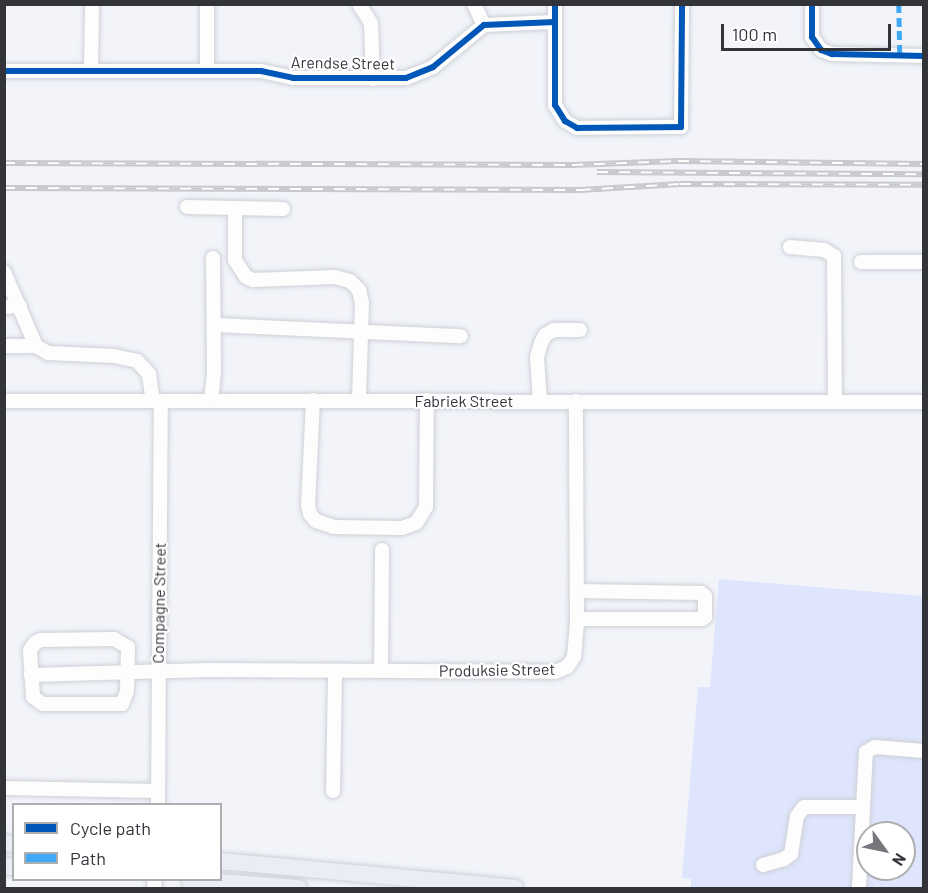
<!DOCTYPE html>
<style>
body{margin:0}
#map{position:relative;width:928px;height:893px;overflow:hidden;background:#f2f4fa;font-family:Barlow,sans-serif}
div>[style]{position:absolute}
.green>*{inset:0;background:#dee5fc}
.roads{filter:drop-shadow(0 0 2px #ced0d6) drop-shadow(0 0 2px #ced0d6)}
.minor>*{height:14px;margin:-7px;padding:0 7px;transform-origin:7px;border-radius:7px;background:#fdfdfe}
.major>*{height:16px;margin:-8px;padding:0 8px;transform-origin:8px;border-radius:8px;background:#ebedf5}
.rail>*{height:6px;margin-top:-3px;transform-origin:0;background:repeating-linear-gradient(90deg,#fff 0 11px,#c8c9ca 0 22px);box-sizing:border-box;border-block:2px solid #c8c9ca}
.quiet>*{height:4.5px;margin-top:-2.25px;transform-origin:0;background:repeating-linear-gradient(90deg,#3fa9f5 0 9px,transparent 0 13.5px)}
.cycleway>*{height:6px;margin:-3px;padding:0 3px;transform-origin:3px;border-radius:3px;background:#0057b8}
span{translate:-50% -50%;white-space:nowrap;text-align:center;line-height:1.15;-webkit-text-stroke:4.5px #fff;paint-order:stroke}
.street-label{font-size:16px;color:#32343a}
.frame{position:absolute;inset:0;border:6px solid #32343a;pointer-events:none}
.legend{position:absolute;left:12px;top:803px;width:210px;height:78px;box-sizing:border-box;background:#fff;border:2px solid #adaeb0;margin:0;padding:8px 10px;list-style:none;font-size:18px;color:#32343a}
.legend li{display:flex;align-items:center;gap:12px;height:30px}
.legend b{width:30px;border:2px solid #adaeb0}
.north{position:absolute;left:856px;top:821px;width:60px;height:60px;box-sizing:border-box;background:#fff;border:2px solid #adaeb0;border-radius:50%;rotate:123deg;font-size:16px;font-weight:700;line-height:24px;text-align:center;color:#32343a}
.north::after{content:'';display:block;margin:auto;width:21px;height:27px;background:#75777d;clip-path:polygon(50% 0,100% 100%,50% 72%,0 100%)}
.scale{position:absolute;left:721px;top:24px;width:170px;height:27px;box-sizing:border-box;border:3px solid #32343a;border-top:0;padding-left:8px;font-size:18px;line-height:21px;white-space:nowrap;color:#32343a;-webkit-text-stroke:4px #fff;paint-order:stroke}
</style>
<div id="map">
<div class="green">
<div style="clip-path:polygon(evenodd,719px 579px,923px 596px,923px 888px,691px 888px,691px 879px,682px 878px,698px 687px,710px 687px,719px 579px,868px 833px,904px 833px,904px 869px,868px 869px,868px 833px)"></div>
</div>
<div class="roads">
<div class="minor">
<div style="left:359px;top:4px;width:22px;rotate:58deg"></div>
<div style="left:371px;top:23px;width:56px;rotate:88deg"></div>
<div style="left:474px;top:4px;width:23px;rotate:65deg"></div>
<div style="left:555px;top:4px;width:101px;rotate:90deg"></div>
<div style="left:555px;top:105px;width:19px;rotate:58deg"></div>
<div style="left:565px;top:121px;width:14px;rotate:30deg"></div>
<div style="left:577px;top:128px;width:104px;rotate:-0.6deg"></div>
<div style="left:681px;top:127px;width:123px;rotate:-89.5deg"></div>
<div style="left:812px;top:4px;width:33px;rotate:90deg"></div>
<div style="left:812px;top:37px;width:16px;rotate:55deg"></div>
<div style="left:821px;top:50px;width:12px;rotate:20deg"></div>
<div style="left:832px;top:54px;width:92px;rotate:1.2deg"></div>
<div style="left:4px;top:71px;width:257px"></div>
<div style="left:261px;top:71px;width:33px;rotate:12deg"></div>
<div style="left:293px;top:78px;width:113px"></div>
<div style="left:406px;top:78px;width:29px;rotate:-22deg"></div>
<div style="left:433px;top:67px;width:66px;rotate:-39.5deg"></div>
<div style="left:484px;top:25px;width:71px;rotate:-2.4deg"></div>
<div style="left:91px;top:71px;width:67px;rotate:-89.1deg"></div>
<div style="left:207px;top:71px;width:67px;rotate:-90deg"></div>
<div style="left:187px;top:207px;width:96px;rotate:1.2deg"></div>
<div style="left:235px;top:208px;width:52px;rotate:90deg"></div>
<div style="left:235px;top:260px;width:20px;rotate:57deg"></div>
<div style="left:246px;top:277px;width:8px;rotate:23deg"></div>
<div style="left:253px;top:280px;width:82px;rotate:-2.1deg"></div>
<div style="left:335px;top:277px;width:16px;rotate:15deg"></div>
<div style="left:350px;top:281px;width:13px;rotate:45deg"></div>
<div style="left:359px;top:290px;width:13px;rotate:77deg"></div>
<div style="left:362px;top:303px;width:97px;rotate:91.8deg"></div>
<div style="left:790px;top:247px;width:34px;rotate:5deg"></div>
<div style="left:824px;top:250px;width:12px;rotate:31deg"></div>
<div style="left:834px;top:256px;width:146px;rotate:89.6deg"></div>
<div style="left:861px;top:262px;width:63px"></div>
<div style="left:4px;top:272px;width:81px;rotate:66.6deg"></div>
<div style="left:36px;top:346px;width:14px;rotate:30deg"></div>
<div style="left:48px;top:353px;width:66px;rotate:2.6deg"></div>
<div style="left:114px;top:356px;width:24px;rotate:12deg"></div>
<div style="left:137px;top:361px;width:18px;rotate:47deg"></div>
<div style="left:149px;top:374px;width:27px;rotate:82deg"></div>
<div style="left:4px;top:307px;width:16px;rotate:-4deg"></div>
<div style="left:215px;top:325px;width:246px;rotate:2.6deg"></div>
<div style="left:4px;top:346px;width:32px"></div>
<div style="left:313px;top:400px;width:105px;rotate:92.7deg"></div>
<div style="left:308px;top:505px;width:9px;rotate:77deg"></div>
<div style="left:310px;top:514px;width:9px;rotate:49deg"></div>
<div style="left:316px;top:521px;width:19px;rotate:18deg"></div>
<div style="left:334px;top:527px;width:68px;rotate:0.8deg"></div>
<div style="left:402px;top:528px;width:15px;rotate:-20deg"></div>
<div style="left:416px;top:523px;width:19px;rotate:-58deg"></div>
<div style="left:426px;top:507px;width:107px;rotate:-89.5deg"></div>
<div style="left:4px;top:401px;width:920px;rotate:0.06deg"></div>
<div style="left:211px;top:401px;width:29px;rotate:-84deg"></div>
<div style="left:214px;top:372px;width:114px;rotate:-90.5deg"></div>
<div style="left:540px;top:401px;width:44px;rotate:-93.9deg"></div>
<div style="left:537px;top:357px;width:15px;rotate:-74deg"></div>
<div style="left:541px;top:343px;width:9px;rotate:-63deg"></div>
<div style="left:545px;top:335px;width:10px;rotate:-29deg"></div>
<div style="left:554px;top:330px;width:26px"></div>
<div style="left:577px;top:619px;width:125px"></div>
<div style="left:702px;top:619px;width:4px;rotate:-34deg"></div>
<div style="left:705px;top:617px;width:21px;rotate:-90deg"></div>
<div style="left:705px;top:596px;width:5px;rotate:-143deg"></div>
<div style="left:701px;top:593px;width:124px;rotate:-179.1deg"></div>
<div style="left:114px;top:639px;width:16px;rotate:30deg"></div>
<div style="left:128px;top:647px;width:44px;rotate:91.3deg"></div>
<div style="left:127px;top:691px;width:14px;rotate:111deg"></div>
<div style="left:122px;top:704px;width:79px;rotate:180deg"></div>
<div style="left:43px;top:704px;width:12px;rotate:-145deg"></div>
<div style="left:33px;top:697px;width:47px;rotate:-93.7deg"></div>
<div style="left:30px;top:650px;width:9px;rotate:-54deg"></div>
<div style="left:35px;top:643px;width:7px;rotate:-27deg"></div>
<div style="left:41px;top:640px;width:73px;rotate:-0.8deg"></div>
<div style="left:381px;top:671px;width:121px;rotate:-89.5deg"></div>
<div style="left:31px;top:675px;width:176px;rotate:-1.6deg"></div>
<div style="left:207px;top:670px;width:348px;rotate:0.3deg"></div>
<div style="left:555px;top:672px;width:13px;rotate:-23deg"></div>
<div style="left:567px;top:667px;width:12px;rotate:-55deg"></div>
<div style="left:574px;top:657px;width:38px;rotate:-85deg"></div>
<div style="left:577px;top:619px;width:218px;rotate:-90.3deg"></div>
<div style="left:4px;top:788px;width:154px;rotate:1.1deg"></div>
<div style="left:333px;top:791px;width:120px;rotate:-89deg"></div>
<div style="left:158px;top:804px;width:403px;rotate:-89.6deg"></div>
<div style="left:763px;top:865px;width:22px;rotate:-16deg"></div>
<div style="left:784px;top:859px;width:9px;rotate:-36deg"></div>
<div style="left:791px;top:854px;width:38px;rotate:-81deg"></div>
<div style="left:797px;top:816px;width:11px;rotate:-52deg"></div>
<div style="left:804px;top:807px;width:58px"></div>
<div style="left:154px;top:888px;width:8px;rotate:-83deg"></div>
<div style="left:859px;top:888px;width:136px;rotate:-87.1deg"></div>
<div style="left:866px;top:752px;width:10px;rotate:-29deg"></div>
<div style="left:875px;top:747px;width:49px;rotate:4.7deg"></div>
</div>
<div class="major">
<div style="left:4px;top:843px;width:10px;rotate:6deg"></div>
<div style="left:220px;top:861px;width:296px;rotate:5.2deg"></div>
<div style="left:4px;top:866px;width:10px;rotate:6deg"></div>
<div style="left:190px;top:880px;width:109px;rotate:4.2deg"></div>
</div>
</div>
<div class="rail">
<div style="left:4px;top:163px;width:568px;rotate:0.2deg"></div>
<div style="left:572px;top:165px;width:106px;rotate:-2.2deg"></div>
<div style="left:678px;top:161px;width:246px;rotate:0.7deg"></div>
<div style="left:597px;top:172px;width:327px;rotate:0.4deg"></div>
<div style="left:4px;top:188px;width:576px;rotate:0.2deg"></div>
<div style="left:580px;top:190px;width:100px;rotate:-3.4deg"></div>
<div style="left:680px;top:184px;width:244px;rotate:0.2deg"></div>
</div>
<div class="quiet">
<div style="left:899px;top:4px;width:51px;rotate:88.9deg"></div>
</div>
<div class="cycleway">
<div style="left:555px;top:4px;width:101px;rotate:90deg"></div>
<div style="left:555px;top:105px;width:19px;rotate:58deg"></div>
<div style="left:565px;top:121px;width:14px;rotate:30deg"></div>
<div style="left:577px;top:128px;width:104px;rotate:-0.6deg"></div>
<div style="left:681px;top:127px;width:123px;rotate:-89.5deg"></div>
<div style="left:812px;top:4px;width:33px;rotate:90deg"></div>
<div style="left:812px;top:37px;width:16px;rotate:55deg"></div>
<div style="left:821px;top:50px;width:12px;rotate:20deg"></div>
<div style="left:832px;top:54px;width:92px;rotate:1.2deg"></div>
<div style="left:4px;top:71px;width:257px"></div>
<div style="left:261px;top:71px;width:33px;rotate:12deg"></div>
<div style="left:293px;top:78px;width:113px"></div>
<div style="left:406px;top:78px;width:29px;rotate:-22deg"></div>
<div style="left:433px;top:67px;width:66px;rotate:-39.5deg"></div>
<div style="left:484px;top:25px;width:71px;rotate:-2.4deg"></div>
</div>
<div class="street-label">
<span style="left:343px;top:63px;rotate:1deg">Arendse Street</span>
<span style="left:464px;top:401px">Fabriek Street</span>
<span style="left:159px;top:603px;rotate:-89deg">Compagne Street</span>
<span style="left:497px;top:670px;rotate:-1deg">Produksie Street</span>
</div>
<div class="frame"></div>
<ul class="legend">
<li><b style="height:8px;background:#0057b8"></b>Cycle path</li>
<li><b style="height:8px;background:#3fa9f5"></b>Path</li>
</ul>
<div class="north">N</div>
<div class="scale">100 m</div>
</div>
